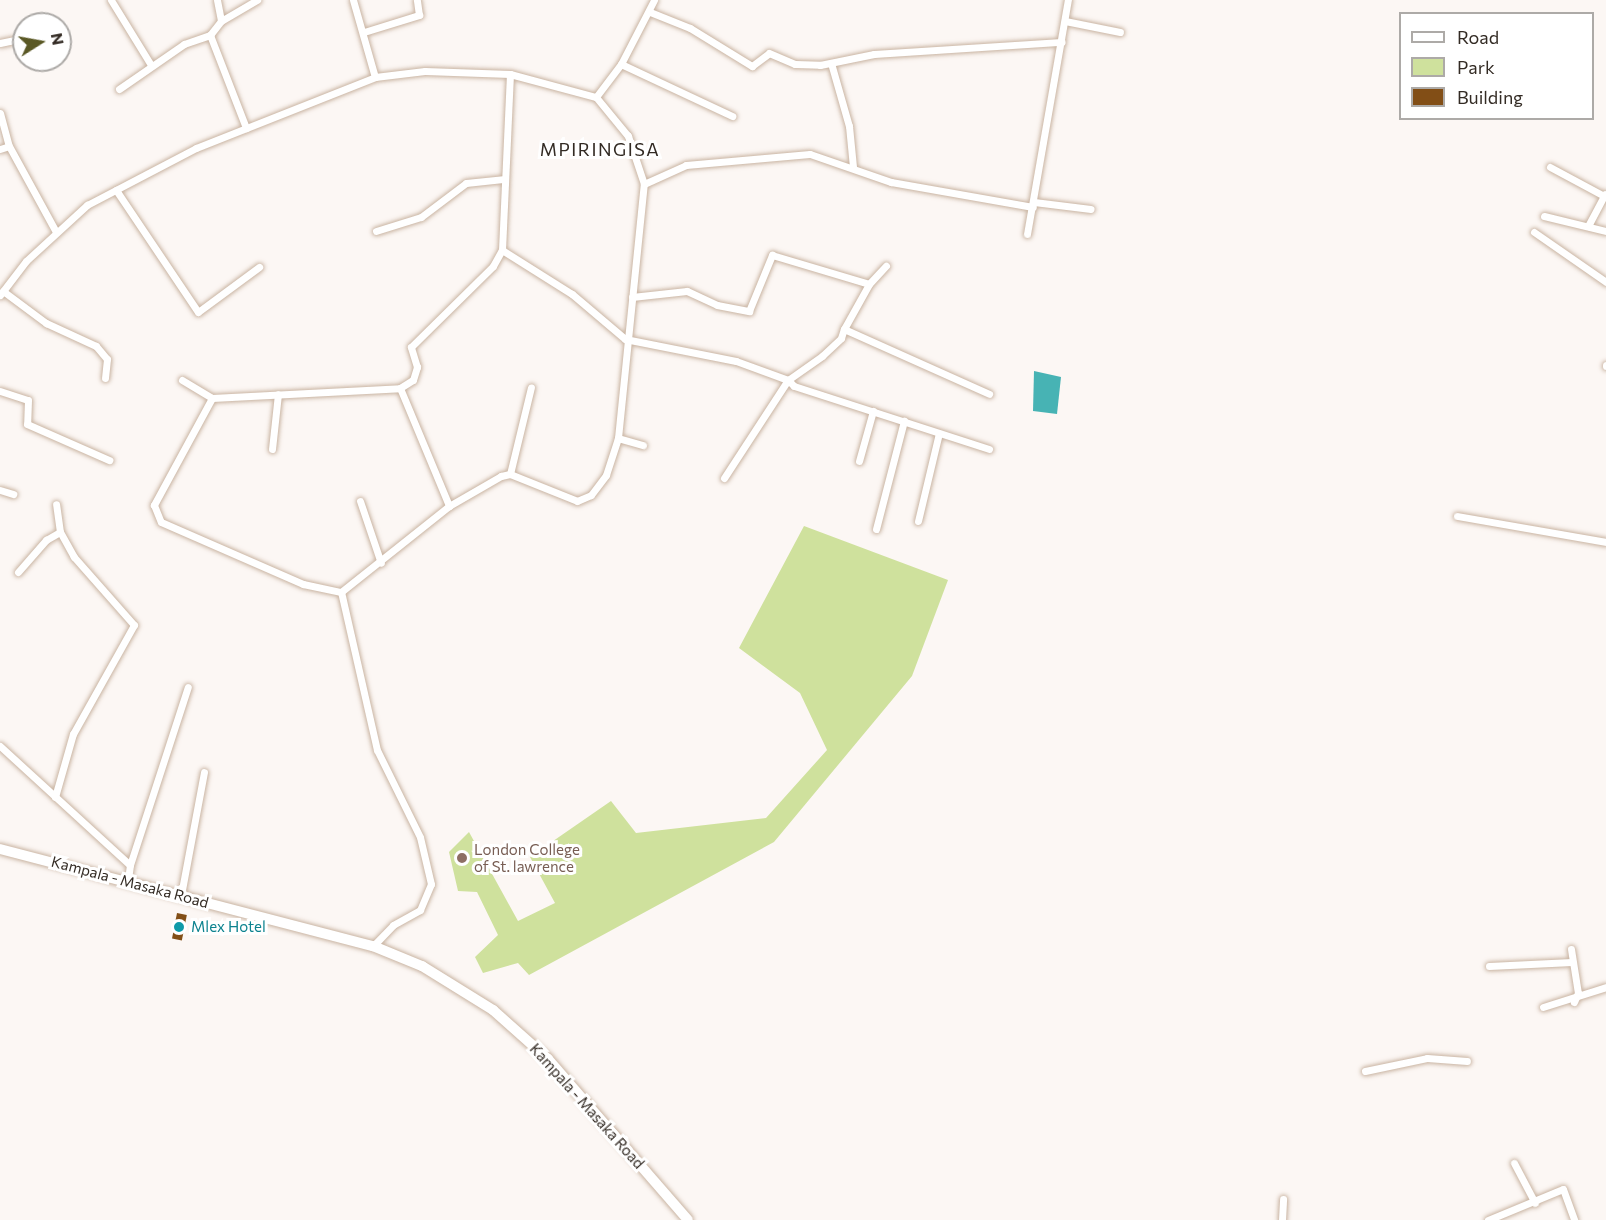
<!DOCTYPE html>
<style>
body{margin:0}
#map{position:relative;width:1606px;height:1220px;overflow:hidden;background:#fcf7f4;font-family:Commissioner,sans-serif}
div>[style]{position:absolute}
.green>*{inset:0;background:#cfe19d}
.water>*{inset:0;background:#47b3b4}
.building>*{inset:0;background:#824e16;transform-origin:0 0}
.roads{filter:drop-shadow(0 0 2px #c9b4a2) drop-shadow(0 0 2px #c9b4a2)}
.street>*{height:7px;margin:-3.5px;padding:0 3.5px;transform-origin:3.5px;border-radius:3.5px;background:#fff}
.primary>*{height:10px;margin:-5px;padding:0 5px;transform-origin:5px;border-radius:5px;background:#fff}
.dots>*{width:16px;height:16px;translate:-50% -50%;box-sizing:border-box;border:3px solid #fff;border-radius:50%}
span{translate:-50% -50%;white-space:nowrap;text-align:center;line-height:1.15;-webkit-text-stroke:6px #fff;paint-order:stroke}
.education-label{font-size:15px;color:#785e54}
.left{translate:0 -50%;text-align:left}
.street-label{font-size:15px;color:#332b24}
.culture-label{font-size:15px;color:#0d838f}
.quarter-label{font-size:18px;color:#332b24;letter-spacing:1.5px}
.legend{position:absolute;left:1399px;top:12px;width:195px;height:108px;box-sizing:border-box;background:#fff;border:2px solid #adaaa7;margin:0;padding:8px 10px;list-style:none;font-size:18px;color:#332b24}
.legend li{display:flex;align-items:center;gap:12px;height:30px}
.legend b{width:30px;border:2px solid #adaaa7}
.north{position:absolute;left:12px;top:12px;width:60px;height:60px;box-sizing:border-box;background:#fff;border:2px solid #adaaa7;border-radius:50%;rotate:79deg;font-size:16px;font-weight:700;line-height:24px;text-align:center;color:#332b24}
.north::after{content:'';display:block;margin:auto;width:21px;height:27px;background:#5a5825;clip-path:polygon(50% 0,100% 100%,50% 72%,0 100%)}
</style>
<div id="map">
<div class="green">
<div style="clip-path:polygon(804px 526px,948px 580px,912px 676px,774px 842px,529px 975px,518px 963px,483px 973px,475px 957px,498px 935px,477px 892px,458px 891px,449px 852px,469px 832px,518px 921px,555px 903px,530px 857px,611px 801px,636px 833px,766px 818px,827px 750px,800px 693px,739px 648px)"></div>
</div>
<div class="water">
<div style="clip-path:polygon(1034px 371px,1061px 377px,1057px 414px,1033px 411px)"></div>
</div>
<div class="building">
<div style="left:177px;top:913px;width:10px;height:26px;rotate:11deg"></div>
</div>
<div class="roads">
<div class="street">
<div style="left:111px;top:0;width:76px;rotate:58.4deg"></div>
<div style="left:217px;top:0;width:21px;rotate:79deg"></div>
<div style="left:353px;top:0;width:80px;rotate:74.1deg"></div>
<div style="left:650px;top:12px;width:43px;rotate:21.8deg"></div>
<div style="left:690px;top:28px;width:73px;rotate:31.5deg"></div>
<div style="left:752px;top:66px;width:21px;rotate:-37deg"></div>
<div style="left:769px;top:53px;width:28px;rotate:23deg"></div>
<div style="left:795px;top:64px;width:25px;rotate:2deg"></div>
<div style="left:820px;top:65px;width:55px;rotate:-11.5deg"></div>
<div style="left:874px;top:54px;width:188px;rotate:-3.7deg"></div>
<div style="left:1065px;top:21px;width:56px;rotate:11.3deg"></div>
<div style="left:364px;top:32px;width:58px;rotate:-17.2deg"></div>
<div style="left:419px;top:15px;width:15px;rotate:-98deg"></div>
<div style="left:210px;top:35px;width:100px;rotate:68.8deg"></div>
<div style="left:0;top:43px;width:25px;rotate:-12deg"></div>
<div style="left:831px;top:63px;width:66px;rotate:74.1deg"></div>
<div style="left:849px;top:126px;width:41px;rotate:84.4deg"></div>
<div style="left:621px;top:64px;width:123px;rotate:25.1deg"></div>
<div style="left:119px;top:89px;width:79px;rotate:-34.7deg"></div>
<div style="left:184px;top:44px;width:28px;rotate:-19deg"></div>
<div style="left:210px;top:35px;width:18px;rotate:-52deg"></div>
<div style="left:221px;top:21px;width:42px;rotate:-30.3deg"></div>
<div style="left:0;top:113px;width:34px;rotate:75deg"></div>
<div style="left:9px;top:146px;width:98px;rotate:61.3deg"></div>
<div style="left:0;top:149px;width:9px;rotate:-18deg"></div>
<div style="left:1550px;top:167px;width:64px;rotate:28.2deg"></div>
<div style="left:644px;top:184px;width:46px;rotate:-24.3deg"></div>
<div style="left:686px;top:165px;width:124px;rotate:-5.1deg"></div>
<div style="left:810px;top:154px;width:86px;rotate:19.1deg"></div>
<div style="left:891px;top:182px;width:144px;rotate:10deg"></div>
<div style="left:116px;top:190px;width:147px;rotate:56.1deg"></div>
<div style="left:198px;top:312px;width:76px;rotate:-36.4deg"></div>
<div style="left:1034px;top:202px;width:57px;rotate:7deg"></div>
<div style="left:1544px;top:216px;width:64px;rotate:13.6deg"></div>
<div style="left:1588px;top:226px;width:36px;rotate:-62deg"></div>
<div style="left:376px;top:231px;width:47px;rotate:-17.3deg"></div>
<div style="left:421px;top:217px;width:56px;rotate:-37.1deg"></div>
<div style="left:466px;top:183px;width:37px;rotate:-6deg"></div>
<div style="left:1534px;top:232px;width:88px;rotate:34.8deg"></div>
<div style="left:1027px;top:234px;width:238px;rotate:-80.1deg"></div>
<div style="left:502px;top:250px;width:83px;rotate:32.2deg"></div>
<div style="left:572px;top:294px;width:70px;rotate:40.3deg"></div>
<div style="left:625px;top:339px;width:113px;rotate:11.2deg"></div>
<div style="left:736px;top:361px;width:55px;rotate:20.1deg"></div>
<div style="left:788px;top:380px;width:42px;rotate:-35.2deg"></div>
<div style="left:822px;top:356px;width:26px;rotate:-43deg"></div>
<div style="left:841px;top:338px;width:9px;rotate:-72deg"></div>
<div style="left:844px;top:329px;width:159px;rotate:24.1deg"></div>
<div style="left:3px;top:291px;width:54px;rotate:36.7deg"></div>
<div style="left:46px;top:323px;width:55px;rotate:24.7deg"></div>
<div style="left:96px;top:346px;width:17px;rotate:50deg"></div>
<div style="left:107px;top:359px;width:19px;rotate:96deg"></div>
<div style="left:0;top:295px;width:43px;rotate:-52.6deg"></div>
<div style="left:26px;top:261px;width:83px;rotate:-42.6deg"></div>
<div style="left:87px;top:205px;width:123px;rotate:-27.6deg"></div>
<div style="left:196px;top:148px;width:193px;rotate:-21.6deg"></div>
<div style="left:375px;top:77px;width:50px;rotate:-6.8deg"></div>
<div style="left:425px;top:71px;width:85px;rotate:2deg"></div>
<div style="left:510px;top:74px;width:89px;rotate:15deg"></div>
<div style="left:632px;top:297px;width:55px;rotate:-6.2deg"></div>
<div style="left:687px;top:291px;width:33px;rotate:25deg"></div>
<div style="left:717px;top:305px;width:33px;rotate:11deg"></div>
<div style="left:749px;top:311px;width:61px;rotate:-67.7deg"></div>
<div style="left:772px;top:255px;width:101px;rotate:16.6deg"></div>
<div style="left:844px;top:329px;width:51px;rotate:-60.9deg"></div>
<div style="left:869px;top:284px;width:25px;rotate:-47deg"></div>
<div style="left:1606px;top:366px;width:1px;rotate:-90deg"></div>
<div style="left:182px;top:380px;width:35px;rotate:31deg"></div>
<div style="left:212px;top:398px;width:188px;rotate:-3deg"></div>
<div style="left:400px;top:388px;width:15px;rotate:-32deg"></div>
<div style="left:413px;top:380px;width:14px;rotate:-73deg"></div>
<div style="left:417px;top:367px;width:21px;rotate:-107deg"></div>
<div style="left:411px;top:347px;width:115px;rotate:-44.6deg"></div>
<div style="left:493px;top:266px;width:18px;rotate:-61deg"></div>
<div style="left:502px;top:250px;width:176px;rotate:-87.4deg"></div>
<div style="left:400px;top:388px;width:128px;rotate:67.4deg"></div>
<div style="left:0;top:391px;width:29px;rotate:18deg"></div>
<div style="left:28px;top:400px;width:24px;rotate:92deg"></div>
<div style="left:27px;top:424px;width:90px;rotate:23.7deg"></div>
<div style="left:212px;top:398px;width:122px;rotate:118.5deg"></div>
<div style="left:154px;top:505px;width:18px;rotate:68deg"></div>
<div style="left:161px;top:522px;width:155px;rotate:23.6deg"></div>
<div style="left:303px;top:584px;width:39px;rotate:12deg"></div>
<div style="left:618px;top:438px;width:26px;rotate:16deg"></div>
<div style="left:272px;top:449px;width:55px;rotate:-83.8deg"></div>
<div style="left:859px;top:461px;width:52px;rotate:-74.4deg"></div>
<div style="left:510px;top:474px;width:89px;rotate:-76.4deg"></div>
<div style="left:724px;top:478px;width:117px;rotate:-56.9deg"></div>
<div style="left:788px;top:380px;width:8px;rotate:45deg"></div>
<div style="left:794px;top:386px;width:205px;rotate:17.9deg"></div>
<div style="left:0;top:490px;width:14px;rotate:17deg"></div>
<div style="left:360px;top:501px;width:65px;rotate:71.3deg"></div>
<div style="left:1457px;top:516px;width:151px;rotate:9.9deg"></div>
<div style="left:918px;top:521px;width:90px;rotate:-76.6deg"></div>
<div style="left:876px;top:529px;width:112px;rotate:-75.5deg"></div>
<div style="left:18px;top:572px;width:43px;rotate:-48.8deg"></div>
<div style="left:46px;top:540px;width:16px;rotate:-30deg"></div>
<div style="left:0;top:746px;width:176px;rotate:42.5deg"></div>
<div style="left:130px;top:865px;width:15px;rotate:98deg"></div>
<div style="left:55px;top:797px;width:66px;rotate:-74.1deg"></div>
<div style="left:73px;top:734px;width:125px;rotate:-60.8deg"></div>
<div style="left:134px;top:625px;width:91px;rotate:-131.4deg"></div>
<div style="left:74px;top:557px;width:29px;rotate:-119deg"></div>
<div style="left:60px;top:532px;width:28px;rotate:-98deg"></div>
<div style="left:130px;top:865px;width:187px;rotate:-72deg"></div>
<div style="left:181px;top:895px;width:125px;rotate:-79.4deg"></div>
<div style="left:373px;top:946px;width:29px;rotate:-46deg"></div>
<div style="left:393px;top:925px;width:31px;rotate:-29deg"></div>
<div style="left:420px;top:910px;width:28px;rotate:-67deg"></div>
<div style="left:431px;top:884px;width:48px;rotate:-103.2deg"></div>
<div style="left:420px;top:837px;width:97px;rotate:-116.3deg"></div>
<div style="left:377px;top:750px;width:162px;rotate:-102.8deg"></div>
<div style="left:341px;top:592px;width:138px;rotate:-38.5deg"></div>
<div style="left:449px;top:506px;width:60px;rotate:-30deg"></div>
<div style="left:501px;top:476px;width:9px;rotate:-13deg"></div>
<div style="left:510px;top:474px;width:72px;rotate:21.9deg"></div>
<div style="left:577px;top:501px;width:15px;rotate:-23deg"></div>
<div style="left:591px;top:495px;width:25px;rotate:-53deg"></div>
<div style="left:606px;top:475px;width:39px;rotate:-72deg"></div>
<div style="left:618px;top:438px;width:255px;rotate:-84.2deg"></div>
<div style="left:644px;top:184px;width:51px;rotate:-108.4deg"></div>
<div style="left:628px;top:136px;width:50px;rotate:-129.4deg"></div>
<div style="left:596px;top:97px;width:41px;rotate:-52.9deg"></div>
<div style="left:621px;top:64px;width:72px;rotate:-62.7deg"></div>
<div style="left:1571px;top:949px;width:45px;rotate:81deg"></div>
<div style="left:1578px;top:993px;width:10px;rotate:114deg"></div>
<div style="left:1489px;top:966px;width:83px;rotate:-2.8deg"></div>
<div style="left:1543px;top:1007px;width:66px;rotate:-17.6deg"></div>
<div style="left:1365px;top:1071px;width:63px;rotate:-11.8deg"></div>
<div style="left:1427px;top:1058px;width:40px;rotate:4.3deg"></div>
<div style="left:1514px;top:1163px;width:45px;rotate:62.3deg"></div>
<div style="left:1282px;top:1220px;width:21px;rotate:-87deg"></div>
<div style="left:1488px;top:1220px;width:81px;rotate:-22.5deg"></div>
<div style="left:1563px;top:1189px;width:33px;rotate:70deg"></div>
</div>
<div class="primary">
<div style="left:0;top:849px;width:385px;rotate:14.6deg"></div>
<div style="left:373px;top:946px;width:53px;rotate:22.2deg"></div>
<div style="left:422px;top:966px;width:84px;rotate:31.8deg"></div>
<div style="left:493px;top:1010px;width:74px;rotate:41.7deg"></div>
<div style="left:548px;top:1059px;width:213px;rotate:49deg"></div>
</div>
</div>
<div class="dots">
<div style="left:462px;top:858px;background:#8d6e63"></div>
<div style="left:179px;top:927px;background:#0f9aa8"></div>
</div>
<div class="education-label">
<span class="left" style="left:474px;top:858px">London College<br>of St. lawrence</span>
</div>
<div class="street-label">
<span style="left:130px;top:882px;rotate:15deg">Kampala - Masaka Road</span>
<span style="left:587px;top:1106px;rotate:48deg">Kampala - Masaka Road</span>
</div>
<div class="culture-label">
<span class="left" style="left:191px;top:927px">Mlex Hotel</span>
</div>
<div class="quarter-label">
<span style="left:600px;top:149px">MPIRINGISA</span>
</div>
<ul class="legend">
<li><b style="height:8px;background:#fff"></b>Road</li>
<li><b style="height:16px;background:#cfe19d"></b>Park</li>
<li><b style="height:16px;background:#824e16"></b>Building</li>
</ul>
<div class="north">N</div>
</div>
